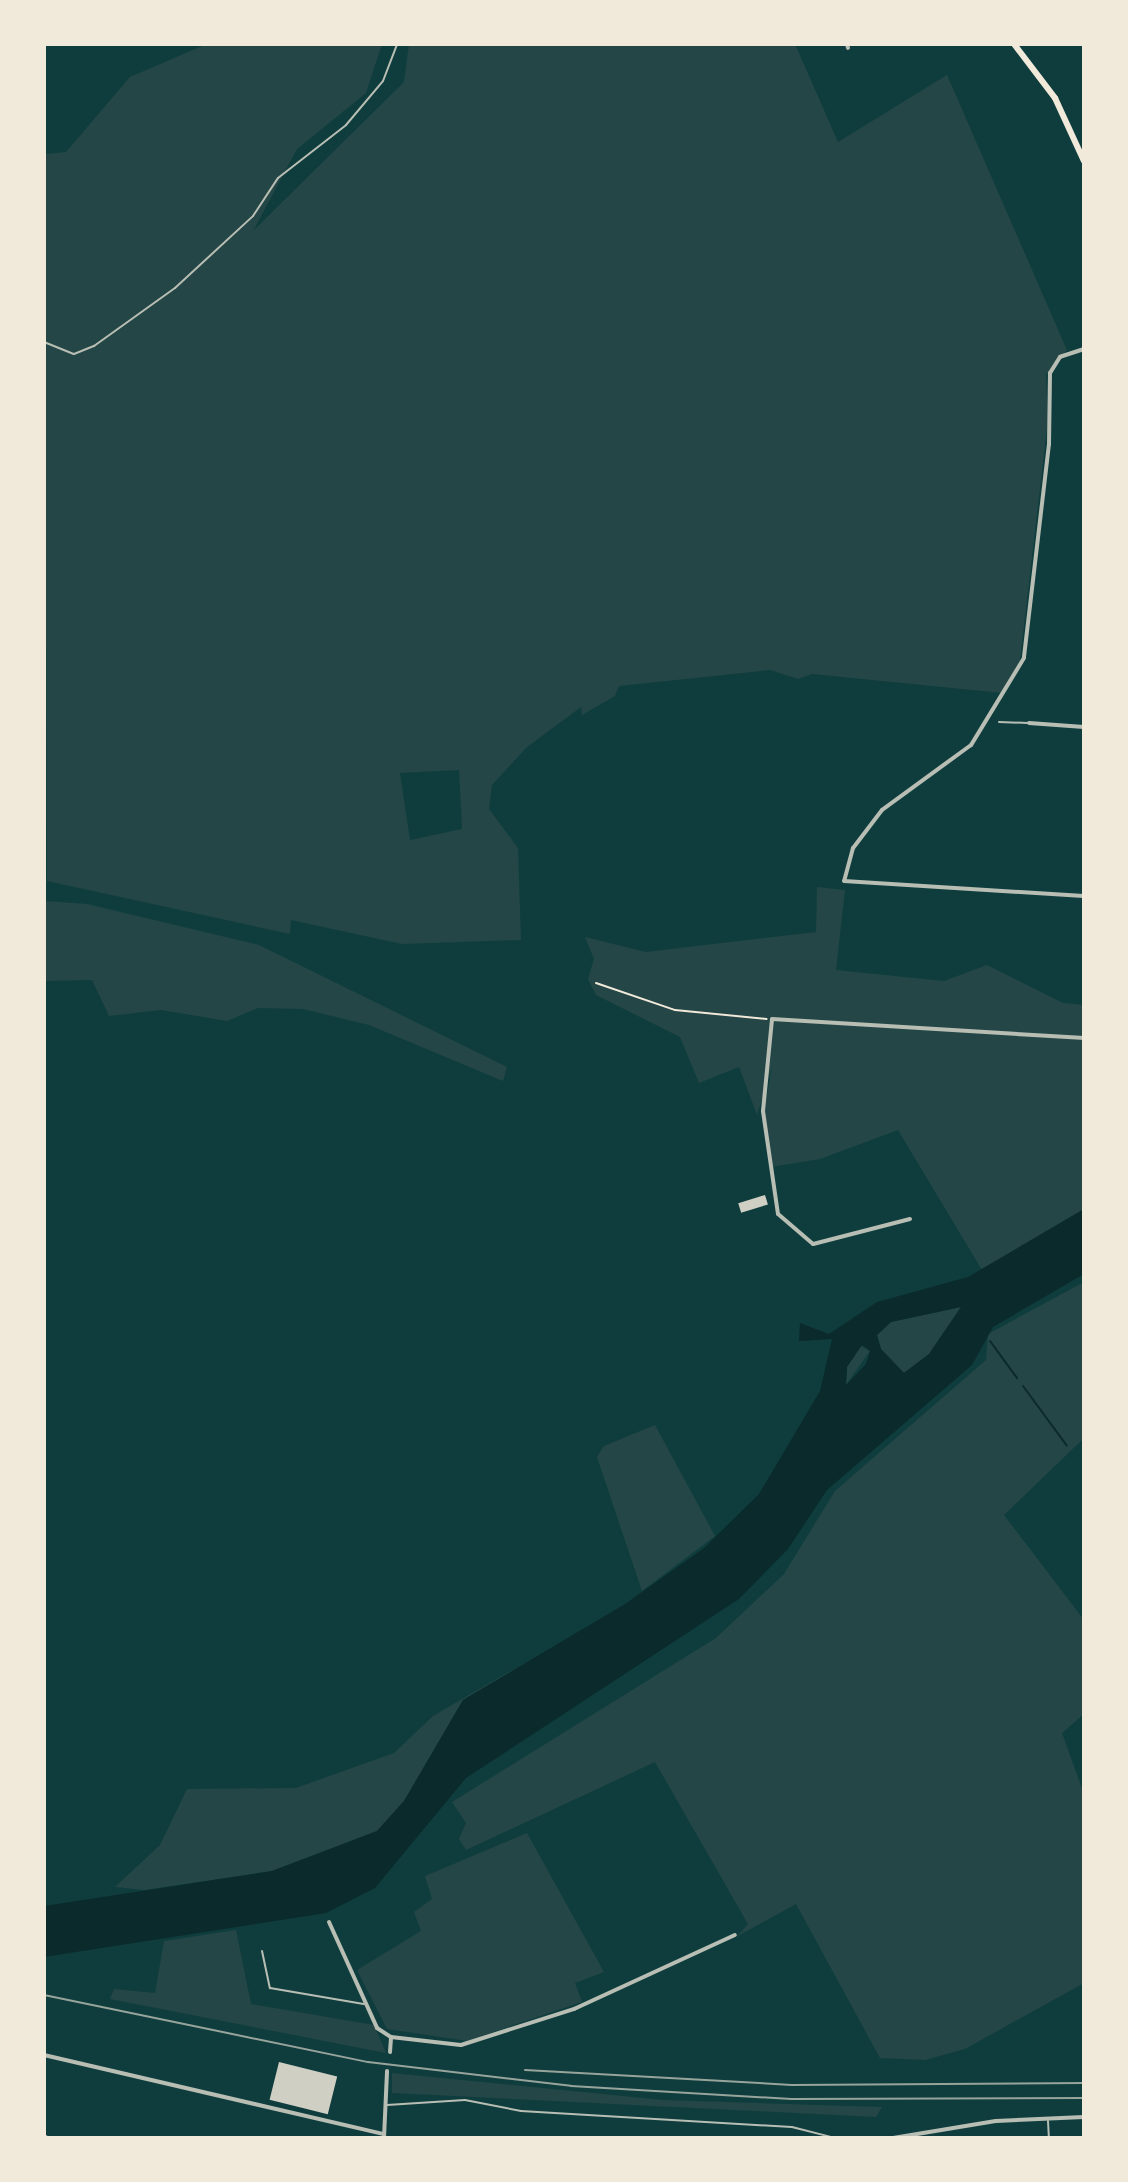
<!DOCTYPE html>
<style>
body{margin:0}
#map{position:relative;width:1128px;height:2182px;overflow:hidden;background:#0f3d3e;font-family:"PT Serif",serif}
div>[style]{position:absolute}
.green>*{inset:0;background:#244646}
.water>*{inset:0;background:#0a2a2b}
.stream>*{height:2px;margin:-1px;padding:0 1px;transform-origin:1px;border-radius:1px;background:#0a2a2b}
.building>*{inset:0;background:#cfcfc3;transform-origin:0 0}
.path>*{height:2px;margin:-1px;padding:0 1px;transform-origin:1px;border-radius:1px;background:#f1e9da}
.service>*{height:2px;margin:-1px;padding:0 1px;transform-origin:1px;border-radius:1px;background:#b8beb3}
.minor>*{height:4px;margin:-2px;padding:0 2px;transform-origin:2px;border-radius:2px;background:#b8beb3}
.primary>*{height:6px;margin:-3px;padding:0 3px;transform-origin:3px;border-radius:3px;background:#f1e9da}
.rail>*{height:2px;margin:-1px;padding:0 1px;transform-origin:1px;border-radius:1px;background:#97a49c}
span{translate:-50% -50%;white-space:nowrap;text-align:center;line-height:1.15;-webkit-text-stroke:8px #f1e9da;paint-order:stroke}
.frame{position:absolute;inset:0;border:46px solid #f1e9da;pointer-events:none}
</style>
<div id="map">
<div class="green">
<div style="clip-path:polygon(evenodd,207px 44px,382px 44px,366px 93px,297px 149px,253px 231px,404px 82px,409px 44px,795px 44px,838px 142px,947px 75px,1067px 350px,1046px 375px,1048px 420px,1020px 660px,1002px 693px,812px 674px,798px 679px,770px 670px,619px 686px,615px 696px,582px 715px,581px 707px,527px 747px,492px 785px,489px 809px,518px 848px,521px 940px,402px 944px,291px 920px,290px 934px,47px 881px,44px 154px,66px 152px,130px 77px,207px 44px,459px 770px,462px 829px,410px 840px,400px 773px,459px 770px)"></div>
<div style="clip-path:polygon(817px 887px,845px 890px,836px 970px,944px 981px,987px 965px,1063px 1003px,1084px 1005px,1084px 1209px,982px 1270px,898px 1130px,820px 1159px,771px 1167px,763px 1115px,772px 1068px,757px 1115px,739px 1067px,699px 1083px,680px 1037px,596px 995px,588px 979px,594px 959px,585px 937px,646px 952px,816px 932px)"></div>
<div style="clip-path:polygon(44px 901px,87px 904px,259px 945px,507px 1067px,503px 1081px,369px 1025px,303px 1009px,258px 1008px,227px 1021px,161px 1010px,109px 1016px,92px 980px,44px 981px)"></div>
<div style="clip-path:polygon(1084px 1282px,1084px 1438px,1004px 1515px,1084px 1620px,1084px 1714px,1062px 1733px,1084px 1794px,1084px 1983px,965px 2049px,925px 2060px,880px 2058px,796px 1904px,736px 1937px,748px 1924px,655px 1762px,466px 1850px,459px 1839px,466px 1823px,452px 1802px,716px 1638px,784px 1574px,835px 1491px,986px 1360px,988px 1334px)"></div>
<div style="clip-path:polygon(961px 1307px,929px 1354px,904px 1373px,881px 1349px,877px 1335px,891px 1322px)"></div>
<div style="clip-path:polygon(859px 1345px,870px 1351px,846px 1385px,847px 1367px)"></div>
<div style="clip-path:polygon(655px 1425px,715px 1536px,642px 1591px,597px 1457px,604px 1446px)"></div>
<div style="clip-path:polygon(545px 1651px,463px 1700px,404px 1801px,377px 1831px,272px 1871px,144px 1890px,115px 1887px,160px 1845px,187px 1789px,296px 1788px,394px 1753px,433px 1716px)"></div>
<div style="clip-path:polygon(527px 1833px,604px 1972px,575px 1983px,582px 2002px,467px 2041px,387px 2029px,357px 1970px,421px 1931px,414px 1912px,432px 1899px,425px 1876px)"></div>
<div style="clip-path:polygon(236px 1930px,251px 2004px,374px 2025px,386px 2053px,110px 1999px,114px 1989px,155px 1993px,164px 1941px)"></div>
<div style="clip-path:polygon(392px 2073px,663px 2100px,882px 2107px,876px 2117px,392px 2093px)"></div>
</div>
<div class="water">
<div style="clip-path:polygon(evenodd,1084px 1209px,1084px 1274px,993px 1327px,972px 1365px,827px 1490px,788px 1549px,739px 1599px,466px 1778px,375px 1888px,326px 1913px,44px 1957px,44px 1906px,272px 1871px,377px 1831px,404px 1801px,463px 1700px,625px 1604px,704px 1548px,759px 1494px,820px 1391px,832px 1339px,799px 1341px,800px 1323px,829px 1334px,877px 1302px,968px 1277px,1084px 1209px,961px 1307px,929px 1354px,904px 1373px,881px 1349px,877px 1335px,891px 1322px,961px 1307px,1084px 1209px,862px 1345px,870px 1351px,866px 1364px,846px 1385px,847px 1367px,862px 1345px)"></div>
</div>
<div class="stream">
<div style="left:990px;top:1341px;width:46px;rotate:53.9deg"></div>
<div style="left:1023px;top:1386px;width:74px;rotate:53.7deg"></div>
</div>
<div class="building">
<div style="left:765px;top:1195px;width:10px;height:28px;rotate:73deg"></div>
<div style="left:279px;top:2062px;width:60px;height:39px;rotate:14deg"></div>
</div>
<div class="path">
<div style="left:596px;top:983px;width:83px;rotate:18.9deg"></div>
<div style="left:675px;top:1010px;width:92px;rotate:5.6deg"></div>
</div>
<div class="service">
<div style="left:44px;top:342px;width:32px;rotate:22deg"></div>
<div style="left:74px;top:354px;width:22px;rotate:-22deg"></div>
<div style="left:94px;top:346px;width:100px;rotate:-35.6deg"></div>
<div style="left:175px;top:288px;width:106px;rotate:-42.7deg"></div>
<div style="left:253px;top:216px;width:45px;rotate:-56.7deg"></div>
<div style="left:278px;top:178px;width:86px;rotate:-37.9deg"></div>
<div style="left:346px;top:125px;width:57px;rotate:-49.9deg"></div>
<div style="left:383px;top:81px;width:40px;rotate:-69deg"></div>
<div style="left:999px;top:722px;width:29px;rotate:2deg"></div>
<div style="left:262px;top:1951px;width:38px;rotate:78deg"></div>
<div style="left:270px;top:1988px;width:95px;rotate:9.7deg"></div>
<div style="left:387px;top:2105px;width:78px;rotate:-3.7deg"></div>
<div style="left:465px;top:2100px;width:57px;rotate:11.1deg"></div>
<div style="left:521px;top:2111px;width:271px;rotate:3.4deg"></div>
<div style="left:792px;top:2127px;width:44px;rotate:14.3deg"></div>
<div style="left:1048px;top:2121px;width:17px;rotate:87deg"></div>
</div>
<div class="minor">
<div style="left:847px;top:44px;width:4px;rotate:76deg"></div>
<div style="left:1084px;top:349px;width:25px;rotate:162deg"></div>
<div style="left:1060px;top:357px;width:19px;rotate:122deg"></div>
<div style="left:1050px;top:373px;width:71px;rotate:90.8deg"></div>
<div style="left:1049px;top:444px;width:215px;rotate:96.7deg"></div>
<div style="left:1024px;top:658px;width:102px;rotate:121.3deg"></div>
<div style="left:971px;top:745px;width:110px;rotate:143.9deg"></div>
<div style="left:882px;top:810px;width:48px;rotate:127.3deg"></div>
<div style="left:853px;top:848px;width:34px;rotate:105deg"></div>
<div style="left:844px;top:881px;width:240px;rotate:3.6deg"></div>
<div style="left:1029px;top:723px;width:55px;rotate:4.2deg"></div>
<div style="left:910px;top:1219px;width:100px;rotate:165.5deg"></div>
<div style="left:813px;top:1244px;width:46px;rotate:-139.4deg"></div>
<div style="left:778px;top:1214px;width:104px;rotate:-98.3deg"></div>
<div style="left:763px;top:1111px;width:92px;rotate:-84.4deg"></div>
<div style="left:772px;top:1019px;width:313px;rotate:3.5deg"></div>
<div style="left:329px;top:1922px;width:116px;rotate:65.6deg"></div>
<div style="left:377px;top:2028px;width:17px;rotate:33deg"></div>
<div style="left:391px;top:2037px;width:70px;rotate:6.5deg"></div>
<div style="left:461px;top:2045px;width:119px;rotate:-17.7deg"></div>
<div style="left:574px;top:2009px;width:177px;rotate:-24.7deg"></div>
<div style="left:390px;top:2052px;width:15px;rotate:-86deg"></div>
<div style="left:44px;top:2055px;width:349px;rotate:13.1deg"></div>
<div style="left:384px;top:2138px;width:67px;rotate:-87.4deg"></div>
<div style="left:893px;top:2138px;width:104px;rotate:-9.4deg"></div>
<div style="left:996px;top:2121px;width:88px;rotate:-2.6deg"></div>
</div>
<div class="primary">
<div style="left:1014px;top:44px;width:68px;rotate:52.8deg"></div>
<div style="left:1055px;top:98px;width:69px;rotate:65.3deg"></div>
<div style="left:44px;top:2138px;width:1px"></div>
</div>
<div class="rail">
<div style="left:44px;top:1995px;width:331px;rotate:11.7deg"></div>
<div style="left:368px;top:2062px;width:204px;rotate:6.7deg"></div>
<div style="left:571px;top:2086px;width:221px;rotate:3.4deg"></div>
<div style="left:792px;top:2099px;width:292px;rotate:-0.2deg"></div>
<div style="left:525px;top:2070px;width:267px;rotate:3.2deg"></div>
<div style="left:792px;top:2085px;width:292px;rotate:-0.4deg"></div>
</div>
<div class="frame"></div>
</div>
